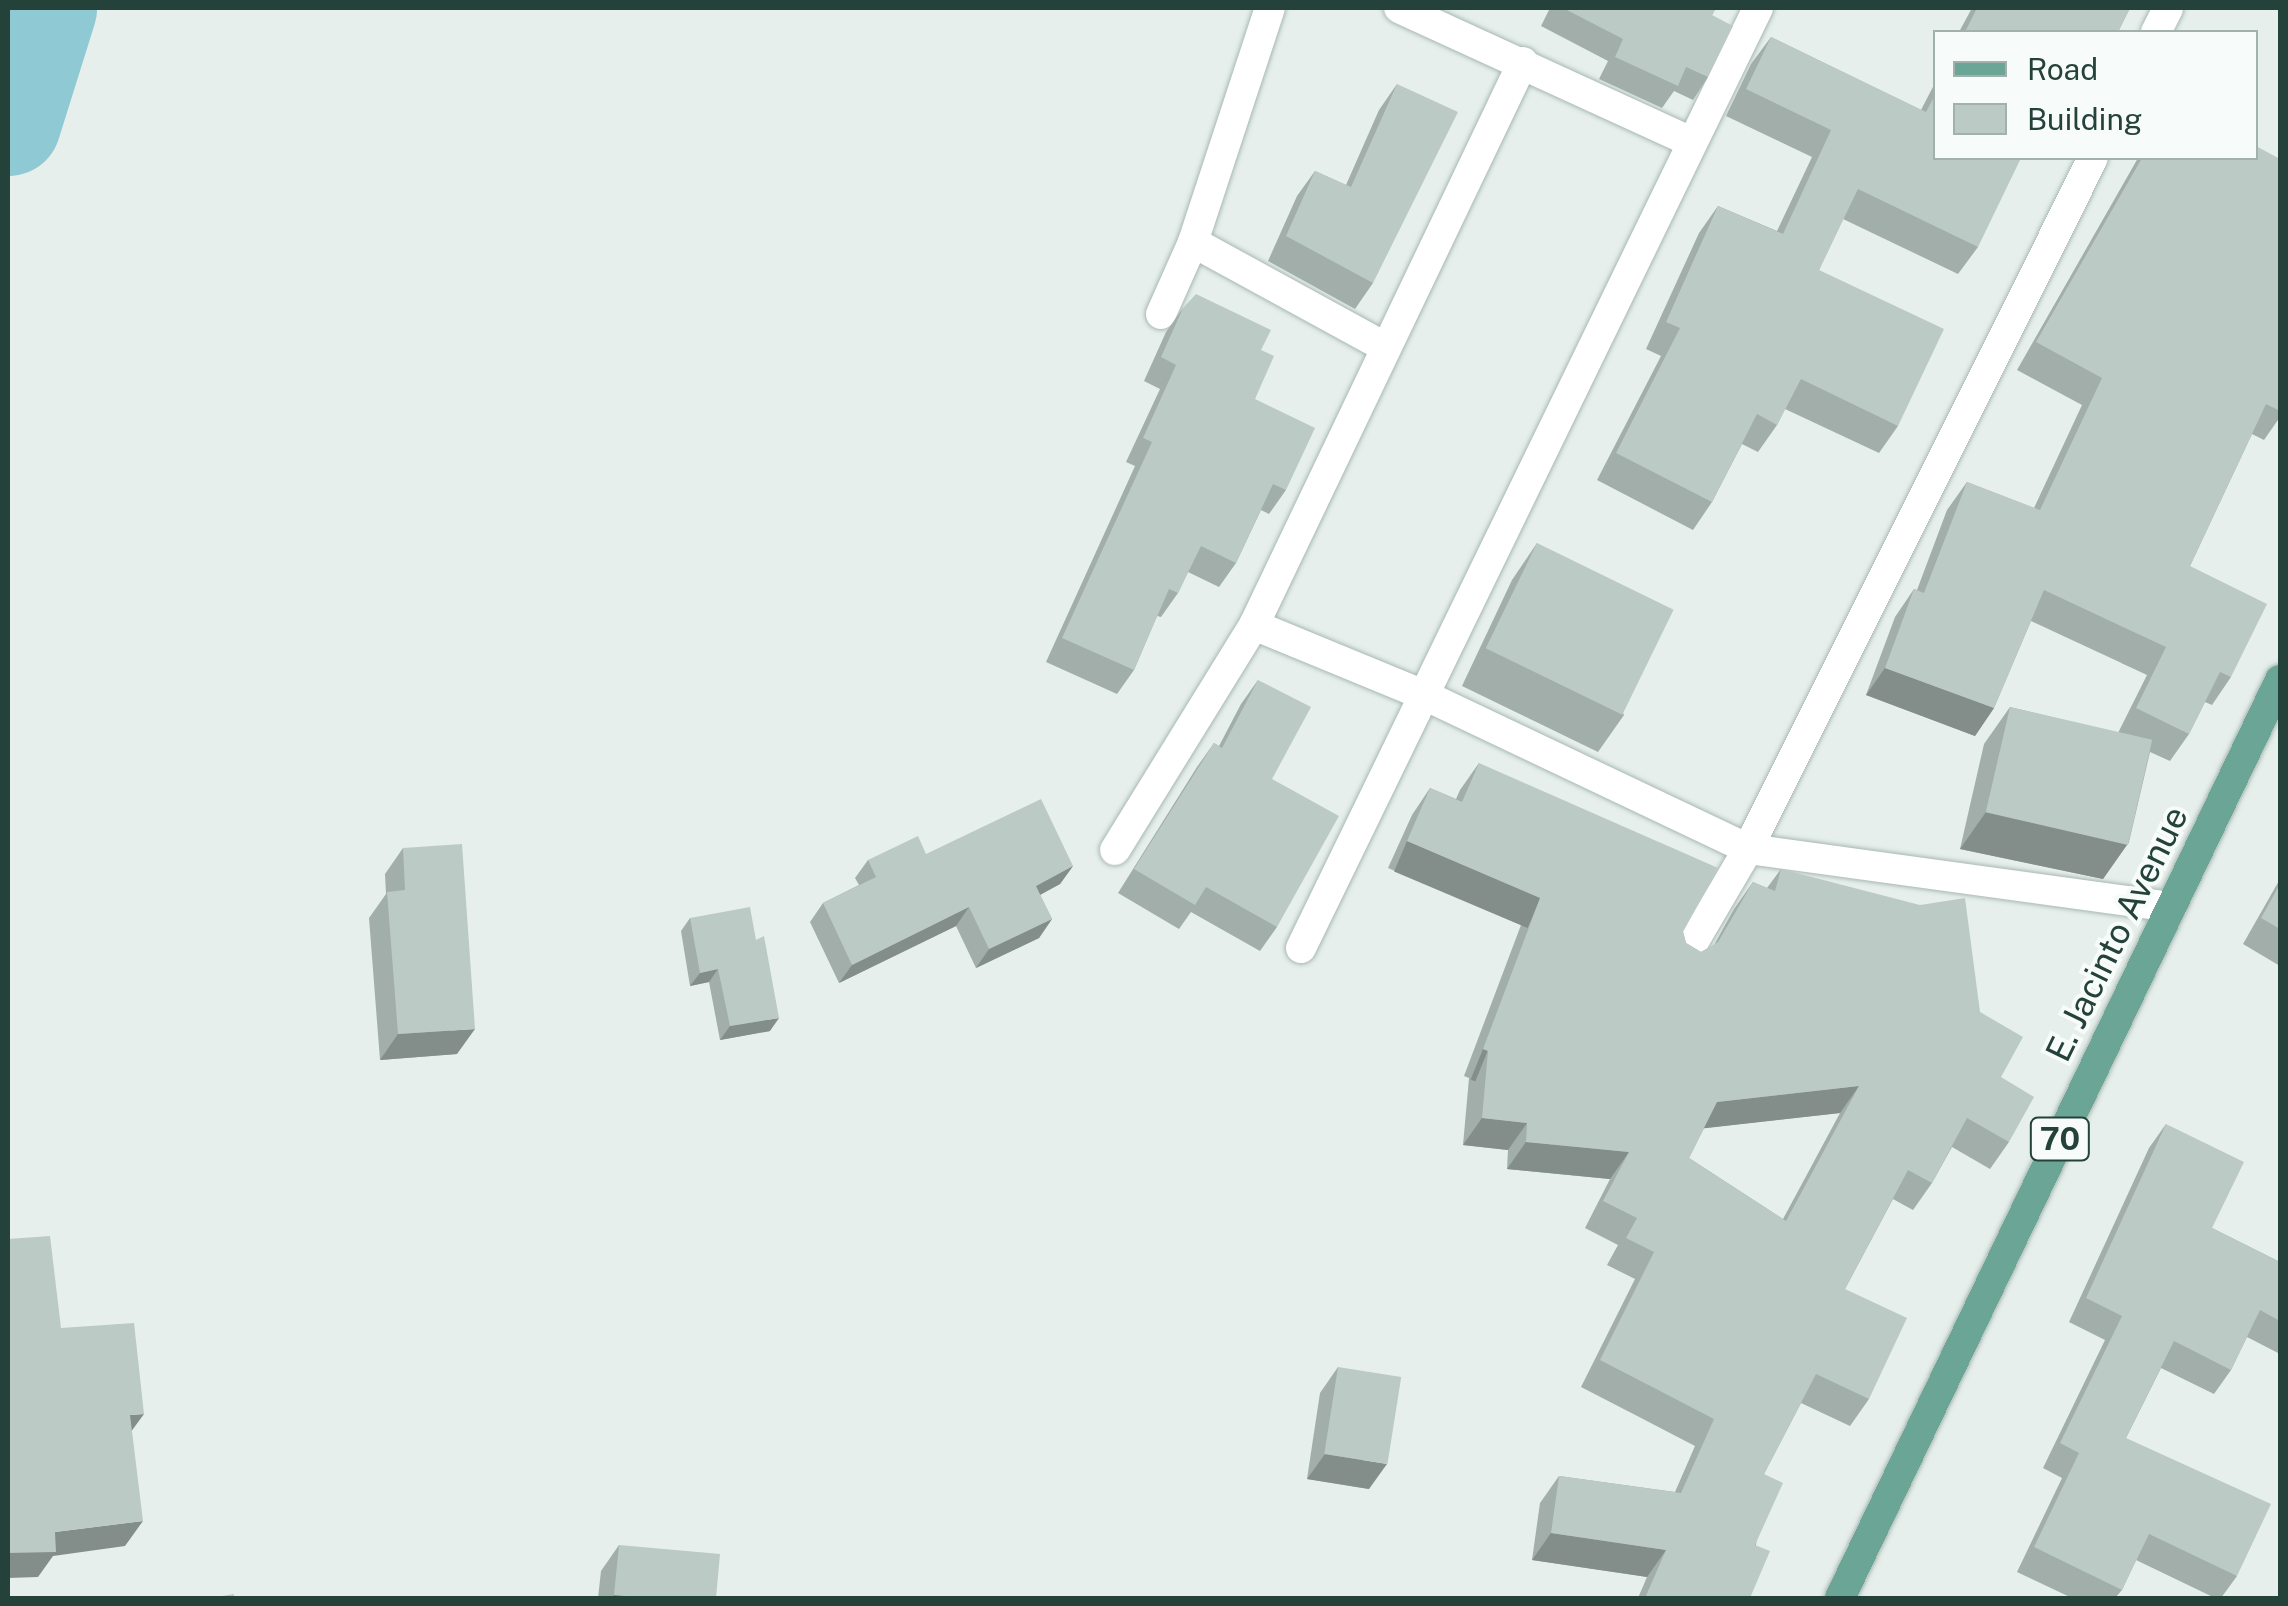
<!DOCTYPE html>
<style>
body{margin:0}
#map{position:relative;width:2288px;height:1606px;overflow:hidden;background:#e6efeb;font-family:"Public Sans",sans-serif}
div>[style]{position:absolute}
.river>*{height:105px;margin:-52.5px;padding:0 52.5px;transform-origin:52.5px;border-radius:52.5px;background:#8ec9d4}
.roads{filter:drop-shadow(0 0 2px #a8b8b2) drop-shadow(0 0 2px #a8b8b2)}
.minor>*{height:30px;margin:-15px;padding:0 15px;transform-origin:15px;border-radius:15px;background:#fff}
.primary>*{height:30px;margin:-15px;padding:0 15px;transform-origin:15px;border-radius:15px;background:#6aa596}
.wall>*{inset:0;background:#a1aea9}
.shaded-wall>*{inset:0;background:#838d89;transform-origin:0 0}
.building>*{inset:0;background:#bbcac4;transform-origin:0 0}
span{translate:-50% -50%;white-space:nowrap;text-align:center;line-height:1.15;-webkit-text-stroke:8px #f7fbf9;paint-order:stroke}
.shield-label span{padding:2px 8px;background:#f7fbf9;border:2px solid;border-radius:8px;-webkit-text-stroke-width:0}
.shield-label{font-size:32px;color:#24423a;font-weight:700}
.street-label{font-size:35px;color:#24423a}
.frame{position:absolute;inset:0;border:10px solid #24423a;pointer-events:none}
.legend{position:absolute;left:1933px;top:30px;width:325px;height:130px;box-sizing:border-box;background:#f7fbf9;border:2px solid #a3b1ad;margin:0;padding:12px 18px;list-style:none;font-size:30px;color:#24423a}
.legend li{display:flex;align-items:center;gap:20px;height:50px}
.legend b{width:50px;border:2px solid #a3b1ad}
</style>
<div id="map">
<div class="river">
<div style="left:8px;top:123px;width:121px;rotate:-72.6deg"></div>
</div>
<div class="roads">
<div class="minor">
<div style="left:1399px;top:8px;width:319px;rotate:24.6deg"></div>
<div style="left:2156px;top:32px;width:27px;rotate:-63deg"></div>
<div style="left:1193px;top:242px;width:219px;rotate:28.7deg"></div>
<div style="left:1161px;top:314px;width:79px;rotate:-66deg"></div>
<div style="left:1193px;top:242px;width:246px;rotate:-71.8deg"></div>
<div style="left:1254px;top:625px;width:186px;rotate:22.4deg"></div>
<div style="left:1426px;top:696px;width:357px;rotate:25.4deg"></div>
<div style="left:1748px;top:849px;width:427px;rotate:7.8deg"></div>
<div style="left:1115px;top:850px;width:264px;rotate:-58.3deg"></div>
<div style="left:1254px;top:625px;width:624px;rotate:-64.46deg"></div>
<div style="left:1301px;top:948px;width:1045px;rotate:-64.07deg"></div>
<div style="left:1683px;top:960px;width:129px;rotate:-59.6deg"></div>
<div style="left:1748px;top:849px;width:772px;rotate:-63.47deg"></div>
</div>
<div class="primary">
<div style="left:1840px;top:1598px;width:1018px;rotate:-64.39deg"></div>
</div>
</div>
<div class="wall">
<div style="clip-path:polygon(1550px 8px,1716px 8px,1712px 15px,1708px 77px,1693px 100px,1674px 91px,1662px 108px,1599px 79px,1608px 61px,1541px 26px)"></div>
<div style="clip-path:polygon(1972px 8px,2130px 8px,2118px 32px,1959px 32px)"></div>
<div style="clip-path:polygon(1771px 37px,1921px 110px,1936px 81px,1936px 158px,1978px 247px,1958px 274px,1843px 219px,1819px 270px,1898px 426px,1879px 453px,1785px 409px,1777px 425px,1758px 452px,1742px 444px,1712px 502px,1693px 530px,1597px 480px,1661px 356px,1646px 349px,1699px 233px,1718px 206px,1777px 231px,1812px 157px,1726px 116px,1751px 64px)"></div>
<div style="clip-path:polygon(1397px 84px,1373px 283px,1355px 309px,1268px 261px,1297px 196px,1315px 171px,1346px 185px,1379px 110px)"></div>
<div style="clip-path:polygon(2138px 158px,2280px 159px,2280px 417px,2264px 440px,2252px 434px,2190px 566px,2231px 677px,2212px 705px,2205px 702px,2189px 734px,2170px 761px,2150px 752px,2129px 842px,2103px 879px,1960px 849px,1984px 744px,2010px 707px,2118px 733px,2147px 675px,2031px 621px,1994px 708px,1975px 736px,1866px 695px,1895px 617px,1914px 589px,1917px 590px,1947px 510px,1967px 482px,2034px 508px,2082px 405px,2017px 370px)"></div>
<div style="clip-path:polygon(1183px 308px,1261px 350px,1255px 399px,1286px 490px,1269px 514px,1261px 510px,1236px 563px,1219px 587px,1188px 572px,1178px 593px,1161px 617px,1157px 616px,1134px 670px,1117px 694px,1046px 662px,1135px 466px,1126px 462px,1160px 389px,1144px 381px,1166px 332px)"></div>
<div style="clip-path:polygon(1537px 543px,1624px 715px,1598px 752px,1462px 686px,1512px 580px)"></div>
<div style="clip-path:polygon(1258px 680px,1272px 779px,1277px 927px,1260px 951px,1191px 912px,1179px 929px,1118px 893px,1197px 767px,1214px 743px,1219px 746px,1241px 704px)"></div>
<div style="clip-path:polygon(evenodd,1479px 763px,1683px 932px,1686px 943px,1701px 952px,1714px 945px,1734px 909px,1753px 882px,1767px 888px,1781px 869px,1980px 1012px,2001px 1077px,2009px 1142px,1990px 1169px,1952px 1147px,1932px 1183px,1913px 1210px,1893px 1199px,1845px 1289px,1869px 1399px,1850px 1426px,1801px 1403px,1764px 1474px,1750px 1598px,1638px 1598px,1647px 1577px,1532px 1560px,1540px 1503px,1559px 1476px,1675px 1492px,1695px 1446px,1581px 1387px,1635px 1279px,1607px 1265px,1618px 1245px,1585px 1228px,1610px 1179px,1507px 1169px,1508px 1150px,1463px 1145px,1469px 1078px,1464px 1076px,1521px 925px,1388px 868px,1412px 815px,1430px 788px,1456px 799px,1460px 790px,1479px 763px,1840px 1113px,1783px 1219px,1689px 1158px,1704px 1128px,1840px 1113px)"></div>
<div style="clip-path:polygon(403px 848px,457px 1054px,380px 1060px,369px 918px,386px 894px,385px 874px)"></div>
<div style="clip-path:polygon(926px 854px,1073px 866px,1060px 884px,1040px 895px,1052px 919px,1039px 938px,976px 968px,956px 926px,839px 983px,810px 922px,823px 903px,859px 885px,855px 878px,868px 860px)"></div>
<div style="clip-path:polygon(2280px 879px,2280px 966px,2243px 944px)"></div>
<div style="clip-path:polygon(690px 918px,756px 940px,770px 1031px,720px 1040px,709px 982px,690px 986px,681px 931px)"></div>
<div style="clip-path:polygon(2166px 1124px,2212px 1228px,2280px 1262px,2280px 1354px,2247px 1337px,2231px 1370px,2214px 1394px,2161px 1368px,2126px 1438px,2237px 1576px,2221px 1598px,2215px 1598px,2136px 1560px,2122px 1590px,2115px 1598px,2072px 1598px,2017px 1572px,2062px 1478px,2043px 1468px,2105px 1340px,2069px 1322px,2149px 1148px)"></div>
<div style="clip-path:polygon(1338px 1367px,1369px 1489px,1307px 1479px,1320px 1393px)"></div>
<div style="clip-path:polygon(619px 1545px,716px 1598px,598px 1598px,601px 1571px)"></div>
</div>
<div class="shaded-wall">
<div style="clip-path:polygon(1885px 668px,1994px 708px,1975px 736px,1866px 695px)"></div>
<div style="clip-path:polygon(1986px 812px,2129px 842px,2103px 879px,1960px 849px)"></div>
<div style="left:1407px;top:841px;width:145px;height:33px;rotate:23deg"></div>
<div style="clip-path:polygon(1073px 866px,1060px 884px,1023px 904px,1036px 886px)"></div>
<div style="clip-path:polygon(969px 907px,956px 926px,839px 983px,852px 965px)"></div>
<div style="clip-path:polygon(1052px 919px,1039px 938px,976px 968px,989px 949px)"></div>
<div style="clip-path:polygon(718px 969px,709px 982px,690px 986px,700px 973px)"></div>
<div style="clip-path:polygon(779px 1018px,770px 1031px,720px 1040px,730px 1026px)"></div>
<div style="clip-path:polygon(475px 1029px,457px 1054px,380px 1060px,398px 1034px)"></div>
<div style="left:1483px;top:1049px;width:5px;height:33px;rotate:22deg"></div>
<div style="clip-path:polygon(1859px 1086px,1840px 1113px,1698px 1129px,1717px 1102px)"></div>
<div style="clip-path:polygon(1482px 1118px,1527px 1123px,1508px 1150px,1463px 1145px)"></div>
<div style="clip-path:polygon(1526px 1142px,1629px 1152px,1610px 1179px,1507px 1169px)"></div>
<div style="clip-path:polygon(144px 1414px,125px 1440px,130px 1415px)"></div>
<div style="clip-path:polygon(1325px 1454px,1387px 1464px,1369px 1489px,1307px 1479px)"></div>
<div style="clip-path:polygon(143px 1521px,125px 1546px,53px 1556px,38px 1577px,8px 1578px,8px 1553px,55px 1532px)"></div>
<div style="clip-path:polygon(1551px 1533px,1666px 1550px,1647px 1577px,1532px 1560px)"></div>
<div style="clip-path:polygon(614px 1595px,650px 1598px,612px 1598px)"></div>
</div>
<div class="building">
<div style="clip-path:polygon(1563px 8px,1716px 8px,1712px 15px,1733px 26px,1708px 77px,1686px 67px,1678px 86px,1615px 57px,1623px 39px)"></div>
<div style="clip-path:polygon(1977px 8px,2130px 8px,2118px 32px,1965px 32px)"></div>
<div style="clip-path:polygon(1771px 37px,1926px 112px,1936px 93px,1936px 158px,2021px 158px,1978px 247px,1858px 189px,1819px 270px,1944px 329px,1898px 426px,1801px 379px,1777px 425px,1757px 414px,1712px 502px,1616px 453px,1680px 328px,1666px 322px,1718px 206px,1783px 234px,1831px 130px,1746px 89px)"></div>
<div style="clip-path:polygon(1397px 84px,1458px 112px,1373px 283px,1286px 236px,1315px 171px,1351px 187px)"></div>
<div style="clip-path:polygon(2256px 146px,2280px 159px,2280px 411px,2266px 404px,2190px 566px,2267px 604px,2231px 677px,2220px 672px,2189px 734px,2136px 708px,2166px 647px,2044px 590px,1994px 708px,1885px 668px,1914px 589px,1924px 593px,1967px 482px,2040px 510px,2102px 378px,2036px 342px,2142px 158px,2256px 158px)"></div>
<div style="clip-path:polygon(1196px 294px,1271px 330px,1261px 350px,1274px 356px,1255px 399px,1315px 428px,1286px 490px,1273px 484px,1236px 563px,1201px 546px,1178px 593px,1169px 589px,1134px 670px,1062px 638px,1152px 442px,1143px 438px,1176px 365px,1161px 357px,1183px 308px)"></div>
<div style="left:1537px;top:543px;width:152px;height:117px;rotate:26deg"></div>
<div style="clip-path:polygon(1258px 680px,1311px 707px,1272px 779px,1339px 816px,1277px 927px,1206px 887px,1195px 905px,1134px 869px,1214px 743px,1222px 748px)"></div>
<div style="left:2010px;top:707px;width:146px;height:108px;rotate:13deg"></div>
<div style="clip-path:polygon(evenodd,1479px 763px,1718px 868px,1683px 932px,1686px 943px,1701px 952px,1718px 942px,1753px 882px,1775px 891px,1781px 869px,1920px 905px,1965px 898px,1980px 1012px,2023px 1037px,2001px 1077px,2034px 1097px,2009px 1142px,1967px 1118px,1932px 1183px,1908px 1170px,1845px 1289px,1907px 1318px,1869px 1399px,1816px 1374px,1764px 1474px,1783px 1483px,1755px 1545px,1770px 1551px,1750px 1598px,1725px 1598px,1720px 1597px,1720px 1598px,1645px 1598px,1666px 1550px,1551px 1533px,1559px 1476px,1681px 1493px,1714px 1419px,1600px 1360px,1654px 1252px,1626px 1238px,1637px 1218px,1603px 1201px,1629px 1152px,1526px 1142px,1527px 1123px,1482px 1118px,1488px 1051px,1483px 1049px,1540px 898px,1407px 841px,1430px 788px,1462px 802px,1479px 763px,1859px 1086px,1786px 1221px,1689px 1158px,1717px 1102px,1859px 1086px)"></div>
<div style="clip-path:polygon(1041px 799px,1073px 866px,1036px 886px,1052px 919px,989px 949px,969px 907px,852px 965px,823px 903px,876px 877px,868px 860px,918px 836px,926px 854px)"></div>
<div style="clip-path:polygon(462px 844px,475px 1029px,398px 1034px,387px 892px,405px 890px,403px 848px)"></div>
<div style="clip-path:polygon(2280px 884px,2280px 929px,2261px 918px)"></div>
<div style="clip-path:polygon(750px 907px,756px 940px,764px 936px,779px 1018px,730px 1026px,718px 969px,700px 973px,690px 918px)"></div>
<div style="clip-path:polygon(2166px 1124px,2244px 1162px,2212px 1228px,2280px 1262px,2280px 1321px,2260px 1310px,2231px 1370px,2174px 1341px,2126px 1438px,2271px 1504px,2237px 1576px,2149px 1534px,2122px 1590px,2034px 1547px,2079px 1453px,2060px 1443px,2122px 1316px,2086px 1298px)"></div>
<div style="clip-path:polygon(50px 1236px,61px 1328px,134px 1323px,144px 1414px,130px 1415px,143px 1521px,55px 1532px,56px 1552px,8px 1553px,8px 1239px)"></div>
<div style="left:1338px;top:1367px;width:64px;height:88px;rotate:9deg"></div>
<div style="clip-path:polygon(619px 1545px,720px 1554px,716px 1598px,650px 1598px,614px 1595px)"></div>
<div style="clip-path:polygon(234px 1594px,234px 1598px,210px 1598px)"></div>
</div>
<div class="shield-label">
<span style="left:2060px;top:1139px">70</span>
</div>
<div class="street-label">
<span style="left:2117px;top:934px;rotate:-64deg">E. Jacinto Avenue</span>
</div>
<div class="frame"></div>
<ul class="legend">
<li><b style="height:12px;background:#6aa596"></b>Road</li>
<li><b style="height:28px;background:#bbcac4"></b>Building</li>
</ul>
</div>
